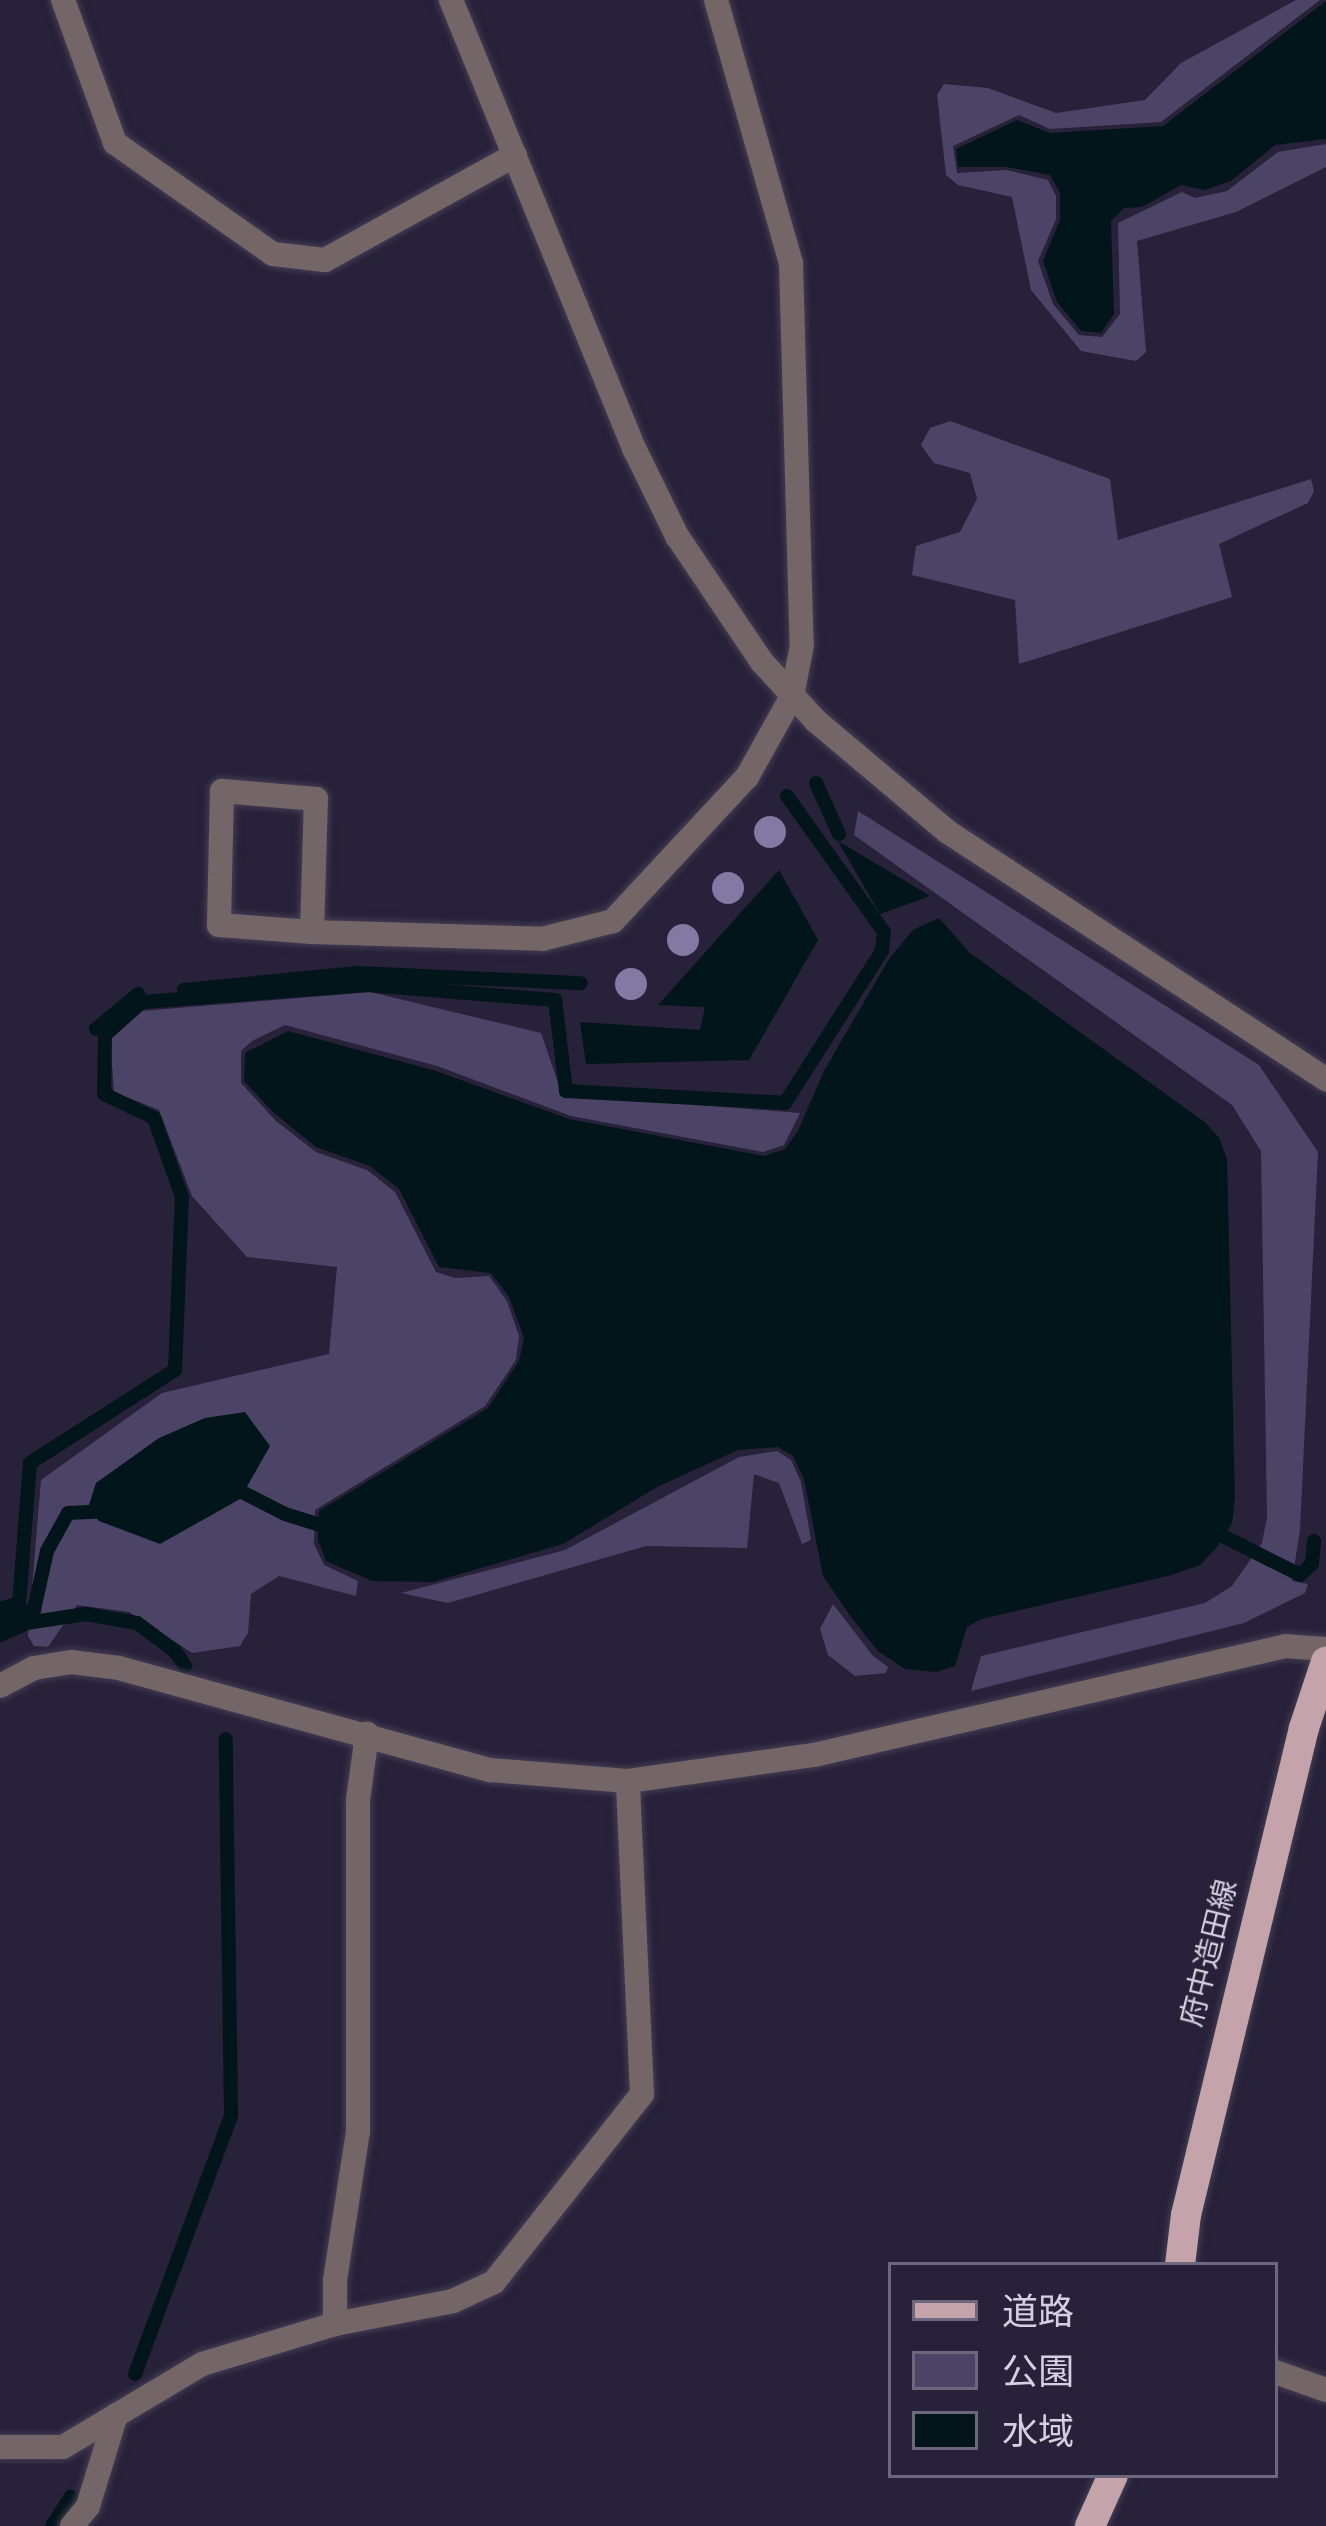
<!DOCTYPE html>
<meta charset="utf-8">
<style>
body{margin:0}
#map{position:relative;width:1326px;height:2526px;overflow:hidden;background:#272139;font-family:Overpass,"Noto Sans JP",sans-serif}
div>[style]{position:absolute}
.green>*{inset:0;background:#4c4466}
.water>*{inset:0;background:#02151a}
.stream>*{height:14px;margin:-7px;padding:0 7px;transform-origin:7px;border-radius:7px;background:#02151a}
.roads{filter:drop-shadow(0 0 3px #433d54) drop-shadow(0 0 3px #433d54)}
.service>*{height:24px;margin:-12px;padding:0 12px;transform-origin:12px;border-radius:12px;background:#746567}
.minor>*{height:24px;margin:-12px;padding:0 12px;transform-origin:12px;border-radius:12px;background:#746567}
.tertiary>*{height:24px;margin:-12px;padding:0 12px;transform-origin:12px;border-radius:12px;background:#746567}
.primary>*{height:30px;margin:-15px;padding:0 15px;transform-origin:15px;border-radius:15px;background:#c4a4aa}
.trees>*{width:32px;height:32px;margin:-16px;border-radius:50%;background:#837aa4}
span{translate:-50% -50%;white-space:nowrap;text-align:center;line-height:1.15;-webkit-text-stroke:12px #272139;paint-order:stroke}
.street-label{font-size:30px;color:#d3d0e0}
.legend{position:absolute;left:888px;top:2262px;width:390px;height:216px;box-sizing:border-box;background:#272139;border:3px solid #6c677c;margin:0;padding:15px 21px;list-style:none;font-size:36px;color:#d3d0e0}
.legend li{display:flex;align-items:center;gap:24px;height:60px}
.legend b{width:60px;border:3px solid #6c677c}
</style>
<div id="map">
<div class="green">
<div style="clip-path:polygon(1296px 0,1320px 0,1161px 122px,1050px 129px,1019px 115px,953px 146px,957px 173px,1007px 170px,1048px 180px,1056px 196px,1056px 219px,1038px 261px,1053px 304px,1079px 335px,1102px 337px,1120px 314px,1118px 223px,1182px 192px,1195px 198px,1227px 191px,1278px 152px,1326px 144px,1326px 167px,1236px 212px,1137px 241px,1146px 352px,1136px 361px,1081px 351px,1031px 290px,1012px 197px,958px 185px,946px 175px,937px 95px,944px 84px,988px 88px,1056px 113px,1145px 100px,1181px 63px)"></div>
<div style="clip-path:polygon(950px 421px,1110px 479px,1118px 540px,1311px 479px,1314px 491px,1308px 503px,1219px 544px,1232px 597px,1019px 664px,1015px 600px,912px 575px,916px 546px,960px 532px,977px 499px,970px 473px,934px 463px,921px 445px,930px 428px)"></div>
<div style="clip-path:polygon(858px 811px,1259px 1065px,1318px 1152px,1300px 1530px,1292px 1581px,1308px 1584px,1305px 1593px,1244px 1623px,971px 1691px,981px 1656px,1205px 1603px,1232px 1586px,1262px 1543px,1267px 1517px,1261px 1151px,1232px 1105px,854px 835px)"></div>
<div style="clip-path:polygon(370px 992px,541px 1033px,562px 1094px,800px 1113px,784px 1145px,763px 1152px,571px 1116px,437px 1066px,285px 1025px,252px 1041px,241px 1051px,241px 1083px,276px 1121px,316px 1152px,367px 1170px,395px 1192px,436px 1272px,455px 1278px,489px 1276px,507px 1301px,519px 1336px,516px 1360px,485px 1406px,315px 1510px,314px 1544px,324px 1565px,358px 1581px,356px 1596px,279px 1576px,251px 1594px,248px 1633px,240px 1646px,192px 1653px,129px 1612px,77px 1605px,48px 1647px,34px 1646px,28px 1636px,41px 1480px,162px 1393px,329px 1354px,337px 1267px,247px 1257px,192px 1196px,159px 1110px,114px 1092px,110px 1037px,142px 1011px)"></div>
<div style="clip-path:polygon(777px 1451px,791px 1460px,801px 1482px,811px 1540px,802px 1544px,779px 1483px,754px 1474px,747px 1548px,646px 1546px,448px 1603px,401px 1593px,565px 1550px,739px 1457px)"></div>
<div style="clip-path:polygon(833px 1604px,873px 1656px,888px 1667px,886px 1673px,855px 1676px,828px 1655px,820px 1629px)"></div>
</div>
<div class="water">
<div style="clip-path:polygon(1326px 1px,1326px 139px,1275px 145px,1231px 181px,1204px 190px,1181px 185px,1142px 207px,1124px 208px,1111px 221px,1114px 314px,1101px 333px,1081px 331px,1057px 302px,1043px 261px,1060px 220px,1060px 193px,1050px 175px,1007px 167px,958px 167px,956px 149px,1017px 120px,1050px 133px,1163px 126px)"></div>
<div style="clip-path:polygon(838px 841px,930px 896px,880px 914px)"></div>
<div style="clip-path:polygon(779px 870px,818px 940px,749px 1060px,586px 1064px,580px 1022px,700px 1030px,705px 1007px,658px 1005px)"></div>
<div style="clip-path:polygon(939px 918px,970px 953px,1206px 1123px,1219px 1138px,1227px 1159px,1235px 1499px,1232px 1523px,1217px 1547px,1200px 1565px,1172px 1575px,981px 1619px,967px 1627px,955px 1666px,937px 1672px,905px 1669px,878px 1651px,851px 1617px,823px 1576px,804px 1479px,793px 1456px,778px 1447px,738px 1450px,657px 1487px,563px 1544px,433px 1582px,372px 1581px,326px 1561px,318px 1540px,319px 1511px,488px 1408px,519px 1361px,524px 1338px,509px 1297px,491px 1273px,439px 1267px,399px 1189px,370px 1166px,316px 1147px,273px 1112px,244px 1081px,245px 1053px,288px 1031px,436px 1071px,569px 1119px,764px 1156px,785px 1149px,798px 1131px,824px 1071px,889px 959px,913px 930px)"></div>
<div style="clip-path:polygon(245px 1412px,270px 1446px,240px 1499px,160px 1544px,99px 1521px,88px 1508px,96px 1483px,159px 1438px,205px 1418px)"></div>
</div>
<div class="stream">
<div style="left:816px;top:783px;width:56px;rotate:65.7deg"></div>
<div style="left:184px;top:990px;width:174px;rotate:-5.6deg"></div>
<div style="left:357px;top:973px;width:224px;rotate:2.6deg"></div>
<div style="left:96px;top:1029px;width:55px;rotate:-39.8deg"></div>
<div style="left:232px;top:1487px;width:59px;rotate:27deg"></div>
<div style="left:285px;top:1514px;width:50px;rotate:17.4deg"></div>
<div style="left:1215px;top:1532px;width:95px;rotate:26.8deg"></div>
<div style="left:1300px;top:1575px;width:16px;rotate:-43deg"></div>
<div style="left:1312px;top:1564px;width:23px;rotate:-85deg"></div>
<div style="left:0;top:1609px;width:20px;rotate:-18deg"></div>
<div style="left:19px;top:1603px;width:140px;rotate:-85.5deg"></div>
<div style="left:30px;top:1463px;width:172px;rotate:-32.7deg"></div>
<div style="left:175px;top:1370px;width:173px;rotate:-87.7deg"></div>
<div style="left:182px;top:1197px;width:84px;rotate:-109.5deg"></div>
<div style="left:154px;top:1118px;width:55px;rotate:-154.4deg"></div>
<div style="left:104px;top:1094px;width:59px;rotate:-89deg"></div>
<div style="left:105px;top:1035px;width:50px;rotate:-41.7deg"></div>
<div style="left:142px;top:1002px;width:227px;rotate:-4.3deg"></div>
<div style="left:368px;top:985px;width:188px;rotate:4.6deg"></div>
<div style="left:555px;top:1000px;width:92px;rotate:83.1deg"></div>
<div style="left:566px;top:1091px;width:219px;rotate:3.1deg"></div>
<div style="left:785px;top:1103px;width:180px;rotate:-57.5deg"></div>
<div style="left:882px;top:951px;width:19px;rotate:-84deg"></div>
<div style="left:884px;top:932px;width:167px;rotate:-125.5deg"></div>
<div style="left:0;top:1621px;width:36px;rotate:-18deg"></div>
<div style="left:34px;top:1610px;width:60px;rotate:-77.6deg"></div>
<div style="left:47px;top:1551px;width:43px;rotate:-61.1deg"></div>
<div style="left:68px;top:1513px;width:42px;rotate:-2.7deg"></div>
<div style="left:0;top:1635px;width:30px;rotate:-24deg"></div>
<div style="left:27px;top:1623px;width:59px;rotate:-8.8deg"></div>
<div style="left:85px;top:1614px;width:53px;rotate:9.8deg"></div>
<div style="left:137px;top:1623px;width:47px;rotate:36.4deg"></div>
<div style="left:175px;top:1651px;width:18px;rotate:56deg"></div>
<div style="left:135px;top:2374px;width:275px;rotate:-69.6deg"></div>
<div style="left:231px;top:2116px;width:377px;rotate:-90.8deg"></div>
<div style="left:52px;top:2526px;width:35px;rotate:-57deg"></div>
</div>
<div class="roads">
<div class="service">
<div style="left:312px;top:932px;width:133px;rotate:-88.3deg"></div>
<div style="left:316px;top:799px;width:94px;rotate:-175.1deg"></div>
<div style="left:222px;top:791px;width:134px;rotate:91.3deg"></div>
<div style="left:219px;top:925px;width:93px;rotate:4.3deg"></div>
<div style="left:312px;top:932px;width:230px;rotate:1.7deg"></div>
<div style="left:542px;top:939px;width:73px;rotate:-14.2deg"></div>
<div style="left:613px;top:921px;width:197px;rotate:-47.1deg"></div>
<div style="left:747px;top:777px;width:93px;rotate:-60.9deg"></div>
</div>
<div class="minor">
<div style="left:63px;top:0;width:152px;rotate:70deg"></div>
<div style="left:115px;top:143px;width:193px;rotate:35.1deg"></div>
<div style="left:273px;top:254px;width:52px;rotate:6.6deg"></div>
<div style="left:325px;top:260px;width:217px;rotate:-28.9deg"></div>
<div style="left:716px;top:0;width:273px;rotate:74.1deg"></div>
<div style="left:791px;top:263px;width:382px;rotate:88.4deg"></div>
<div style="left:802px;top:645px;width:52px;rotate:101.1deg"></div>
<div style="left:335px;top:2324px;width:44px;rotate:-90deg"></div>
<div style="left:335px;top:2280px;width:150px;rotate:-81.2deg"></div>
<div style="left:358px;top:2132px;width:332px;rotate:-90deg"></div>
<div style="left:358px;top:1800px;width:67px;rotate:-82.2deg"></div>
<div style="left:1275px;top:2372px;width:54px;rotate:19.4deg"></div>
<div style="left:0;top:2447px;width:63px"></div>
<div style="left:63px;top:2447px;width:162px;rotate:-30.8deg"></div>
<div style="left:202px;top:2364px;width:139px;rotate:-16.7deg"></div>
<div style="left:335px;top:2324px;width:120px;rotate:-11deg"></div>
<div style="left:453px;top:2301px;width:45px;rotate:-24.9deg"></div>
<div style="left:494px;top:2282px;width:239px;rotate:-51.8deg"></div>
<div style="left:642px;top:2094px;width:313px;rotate:-92.6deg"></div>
<div style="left:72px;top:2526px;width:26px;rotate:-51deg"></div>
<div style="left:88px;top:2506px;width:95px;rotate:-72.9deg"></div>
</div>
<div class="tertiary">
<div style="left:451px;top:0;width:486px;rotate:67.8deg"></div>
<div style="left:635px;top:450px;width:96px;rotate:64deg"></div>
<div style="left:677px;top:536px;width:152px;rotate:56deg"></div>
<div style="left:762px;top:662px;width:80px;rotate:47.5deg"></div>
<div style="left:816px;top:721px;width:172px;rotate:40.1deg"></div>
<div style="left:948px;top:832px;width:452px;rotate:33.2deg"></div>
<div style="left:0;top:1686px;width:38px;rotate:-28deg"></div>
<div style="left:34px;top:1668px;width:37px;rotate:-9deg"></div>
<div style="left:71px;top:1662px;width:48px;rotate:7.1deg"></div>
<div style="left:119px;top:1668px;width:385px;rotate:15.4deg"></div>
<div style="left:490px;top:1770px;width:138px;rotate:4.6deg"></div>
<div style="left:628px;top:1781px;width:188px;rotate:-8deg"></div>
<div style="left:814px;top:1755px;width:483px;rotate:-13deg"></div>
<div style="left:1285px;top:1646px;width:41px;rotate:4.2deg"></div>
</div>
<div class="primary">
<div style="left:1180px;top:2265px;width:50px;rotate:-83.2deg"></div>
<div style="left:1186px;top:2215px;width:501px;rotate:-76.38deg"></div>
<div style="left:1304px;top:1728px;width:70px;rotate:-71.6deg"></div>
<div style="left:1090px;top:2526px;width:56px;rotate:-65.7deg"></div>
</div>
</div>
<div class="trees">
<div style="left:770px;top:832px"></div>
<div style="left:728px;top:888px"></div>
<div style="left:683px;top:940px"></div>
<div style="left:631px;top:984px"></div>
</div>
<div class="street-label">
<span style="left:1212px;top:1954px;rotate:-76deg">府中造田線</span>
</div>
<ul class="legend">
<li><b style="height:15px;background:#c4a4aa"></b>道路</li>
<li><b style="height:33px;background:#4c4466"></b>公園</li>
<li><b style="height:33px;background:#02151a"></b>水域</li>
</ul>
</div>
